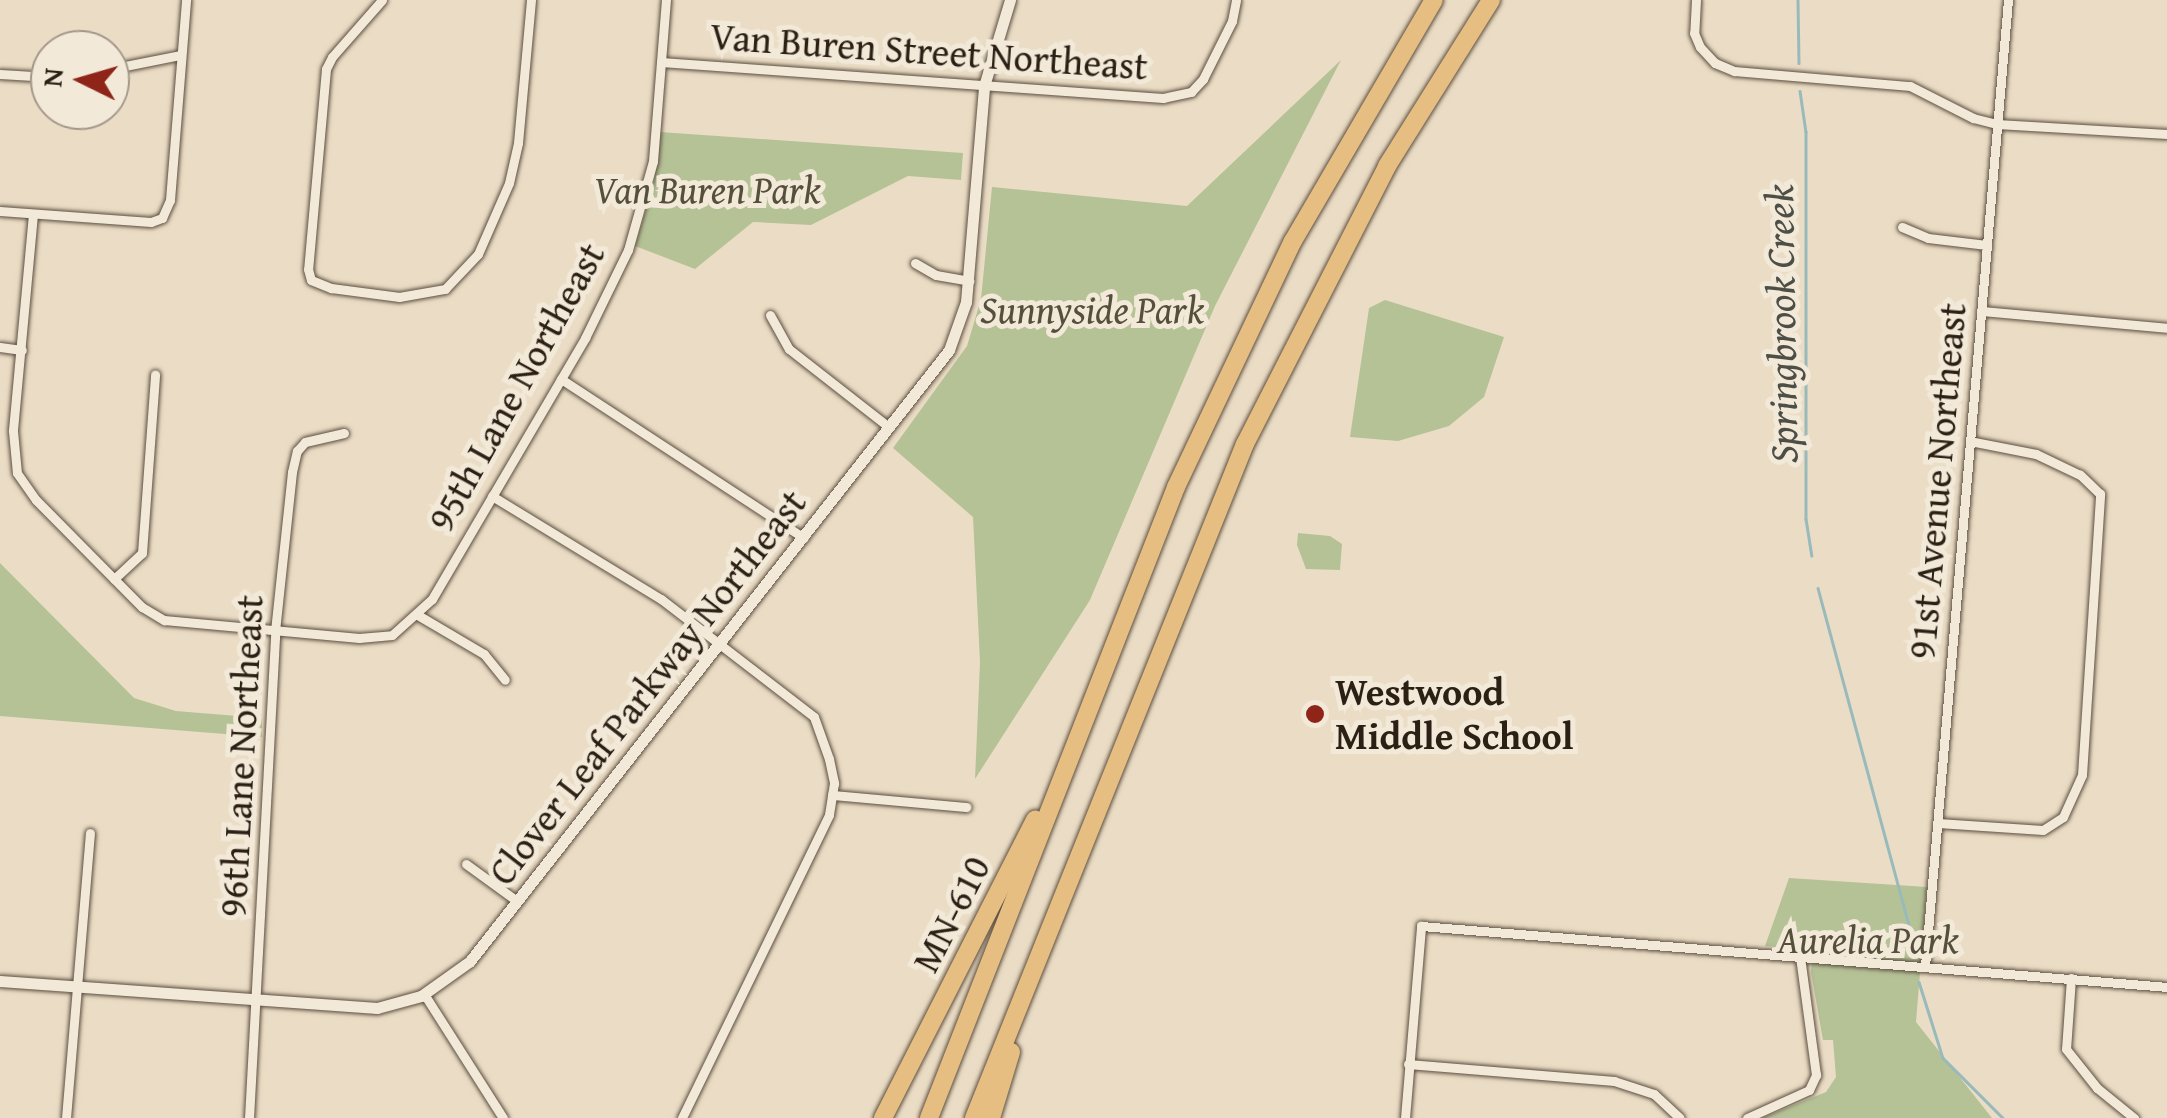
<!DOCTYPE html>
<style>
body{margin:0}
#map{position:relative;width:2167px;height:1118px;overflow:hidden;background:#ebddc5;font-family:"Gentium Book Plus",serif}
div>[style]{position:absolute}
.green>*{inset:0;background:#b5c296}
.stream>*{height:2.5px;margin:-1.25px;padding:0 1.25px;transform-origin:1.25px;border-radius:1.25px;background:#99babb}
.roads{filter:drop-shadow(0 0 2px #5c4e40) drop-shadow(0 0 2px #5c4e40)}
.minor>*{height:9px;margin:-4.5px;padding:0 4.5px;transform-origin:4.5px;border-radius:4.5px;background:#f2e9d9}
.tertiary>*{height:11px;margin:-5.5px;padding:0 5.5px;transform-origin:5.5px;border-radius:5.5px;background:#f2e9d9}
.motorway>*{height:18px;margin:-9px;padding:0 9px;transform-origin:9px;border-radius:9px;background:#e6be82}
.dots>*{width:28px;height:28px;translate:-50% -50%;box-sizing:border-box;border:5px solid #f2e9d9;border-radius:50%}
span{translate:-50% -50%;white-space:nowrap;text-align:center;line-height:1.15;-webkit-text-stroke:10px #f2e9d9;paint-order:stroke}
.street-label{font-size:38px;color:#2c1f14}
.park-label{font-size:38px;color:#55503b;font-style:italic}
.poi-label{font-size:38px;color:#2c1f14;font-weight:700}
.left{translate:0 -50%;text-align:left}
.water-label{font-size:40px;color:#4d4e46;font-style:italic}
.north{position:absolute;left:30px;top:30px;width:100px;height:100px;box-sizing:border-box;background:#f2e9d9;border:2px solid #a3988a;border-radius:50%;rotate:275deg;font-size:28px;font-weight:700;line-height:40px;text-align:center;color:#2c1f14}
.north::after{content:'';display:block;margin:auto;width:35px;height:45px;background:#8f2418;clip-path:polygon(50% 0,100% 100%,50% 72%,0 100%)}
</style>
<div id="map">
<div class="green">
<div style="clip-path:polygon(1341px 60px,1215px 306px,1090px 600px,975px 779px,980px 662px,973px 517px,893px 448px,967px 346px,981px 299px,992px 187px,1187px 206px)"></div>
<div style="clip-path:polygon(660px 132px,963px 153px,961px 180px,908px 176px,811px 225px,753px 222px,695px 269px,635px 246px,654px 182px)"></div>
<div style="clip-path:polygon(1385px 300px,1504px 337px,1484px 397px,1449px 426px,1398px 441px,1350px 437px,1369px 308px)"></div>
<div style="clip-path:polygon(1298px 533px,1330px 536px,1342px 544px,1340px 570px,1306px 569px,1297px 545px)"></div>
<div style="clip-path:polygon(0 563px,134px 698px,176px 711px,262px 718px,262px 737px,0 716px)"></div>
<div style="clip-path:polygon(1789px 878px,1927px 887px,1916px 1022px,1992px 1118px,1762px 1118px,1826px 1092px,1836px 1077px,1833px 1040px,1823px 1040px,1811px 972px,1813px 950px,1765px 946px)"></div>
</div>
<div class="stream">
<div style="left:1798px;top:0;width:63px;rotate:89.1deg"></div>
<div style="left:1800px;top:91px;width:41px;rotate:81.7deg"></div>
<div style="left:1806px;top:132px;width:387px;rotate:90deg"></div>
<div style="left:1806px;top:519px;width:37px;rotate:81deg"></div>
<div style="left:1818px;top:588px;width:366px;rotate:74.9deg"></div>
<div style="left:1919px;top:982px;width:80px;rotate:72.5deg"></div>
<div style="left:1943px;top:1058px;width:85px;rotate:45deg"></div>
</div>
<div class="roads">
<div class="minor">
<div style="left:382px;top:0;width:76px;rotate:131.3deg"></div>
<div style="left:332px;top:57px;width:13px;rotate:117deg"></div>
<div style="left:326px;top:69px;width:201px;rotate:95.1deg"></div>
<div style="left:308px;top:269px;width:11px;rotate:75deg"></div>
<div style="left:311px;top:280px;width:22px;rotate:22deg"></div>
<div style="left:331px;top:288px;width:69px;rotate:7.5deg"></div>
<div style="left:399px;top:297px;width:47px;rotate:-9.9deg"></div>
<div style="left:445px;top:289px;width:48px;rotate:-46.7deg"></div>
<div style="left:478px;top:254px;width:77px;rotate:-66.4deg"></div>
<div style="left:509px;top:183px;width:41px;rotate:-77.3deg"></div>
<div style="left:518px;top:143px;width:144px;rotate:-84.8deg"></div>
<div style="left:1696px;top:0;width:33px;rotate:93deg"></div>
<div style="left:1694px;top:33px;width:15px;rotate:67deg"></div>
<div style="left:1700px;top:47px;width:22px;rotate:47deg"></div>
<div style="left:1715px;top:63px;width:21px;rotate:23deg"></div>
<div style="left:1734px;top:71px;width:177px;rotate:4.9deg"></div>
<div style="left:1910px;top:86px;width:71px;rotate:26.9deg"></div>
<div style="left:1973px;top:118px;width:25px;rotate:14deg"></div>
<div style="left:1997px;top:124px;width:170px;rotate:3.4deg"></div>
<div style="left:661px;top:62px;width:503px;rotate:4.1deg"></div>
<div style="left:1163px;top:98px;width:29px;rotate:-12deg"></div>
<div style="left:1191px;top:92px;width:18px;rotate:-47deg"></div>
<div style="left:1203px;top:79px;width:65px;rotate:-63.4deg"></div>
<div style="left:1232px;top:21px;width:21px;rotate:-79deg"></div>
<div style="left:110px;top:69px;width:71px;rotate:-11.3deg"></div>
<div style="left:0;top:74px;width:50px;rotate:3.4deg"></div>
<div style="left:0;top:211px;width:151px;rotate:4.2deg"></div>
<div style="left:151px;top:222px;width:12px;rotate:-20deg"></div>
<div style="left:162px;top:218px;width:20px;rotate:-66deg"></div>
<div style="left:170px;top:200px;width:201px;rotate:-85.4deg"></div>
<div style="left:33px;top:214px;width:218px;rotate:95.3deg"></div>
<div style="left:13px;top:431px;width:42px;rotate:84.6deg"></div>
<div style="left:17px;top:473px;width:33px;rotate:55deg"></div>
<div style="left:36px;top:500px;width:151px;rotate:45.3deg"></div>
<div style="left:142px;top:607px;width:26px;rotate:31deg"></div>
<div style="left:164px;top:620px;width:196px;rotate:5.3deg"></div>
<div style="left:359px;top:638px;width:33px;rotate:-5deg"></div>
<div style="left:392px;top:635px;width:54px;rotate:-42deg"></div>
<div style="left:432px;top:599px;width:303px;rotate:-59.6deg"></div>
<div style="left:585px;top:338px;width:98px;rotate:-64deg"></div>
<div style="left:628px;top:250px;width:92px;rotate:-74.3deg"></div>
<div style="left:653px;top:161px;width:162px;rotate:-85.4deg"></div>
<div style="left:1902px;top:227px;width:28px;rotate:23deg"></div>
<div style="left:1928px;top:238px;width:59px;rotate:6.8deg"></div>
<div style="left:915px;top:263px;width:24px;rotate:30deg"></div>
<div style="left:936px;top:275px;width:34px;rotate:10deg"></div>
<div style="left:1981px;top:311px;width:187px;rotate:5.2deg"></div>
<div style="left:770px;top:315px;width:39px;rotate:61deg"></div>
<div style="left:789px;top:349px;width:127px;rotate:38deg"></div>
<div style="left:0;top:347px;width:22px;rotate:8deg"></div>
<div style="left:561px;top:379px;width:290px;rotate:33.2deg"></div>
<div style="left:492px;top:496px;width:198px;rotate:31.4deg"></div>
<div style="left:661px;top:599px;width:193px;rotate:37.6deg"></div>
<div style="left:814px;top:717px;width:45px;rotate:70.3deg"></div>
<div style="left:829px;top:759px;width:25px;rotate:78deg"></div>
<div style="left:834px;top:783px;width:32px;rotate:99deg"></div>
<div style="left:829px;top:815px;width:337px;rotate:115.9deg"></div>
<div style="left:114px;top:579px;width:38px;rotate:-43deg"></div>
<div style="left:142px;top:553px;width:179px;rotate:-85.8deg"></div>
<div style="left:416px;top:614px;width:79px;rotate:30.5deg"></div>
<div style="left:484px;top:654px;width:33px;rotate:51deg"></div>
<div style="left:832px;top:795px;width:135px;rotate:5.1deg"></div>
<div style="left:1938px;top:823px;width:105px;rotate:3.8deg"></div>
<div style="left:2043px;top:830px;width:24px;rotate:-33deg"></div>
<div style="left:2063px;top:817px;width:46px;rotate:-65.7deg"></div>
<div style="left:2082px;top:775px;width:282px;rotate:-86.3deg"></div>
<div style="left:2100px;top:494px;width:28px;rotate:-136deg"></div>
<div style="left:2080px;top:475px;width:49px;rotate:-154.5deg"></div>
<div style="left:2036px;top:454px;width:67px;rotate:-168.9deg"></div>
<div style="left:466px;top:864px;width:63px;rotate:36deg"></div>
<div style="left:1925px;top:966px;width:970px;rotate:-85.09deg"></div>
<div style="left:2071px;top:978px;width:71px;rotate:94deg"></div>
<div style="left:2066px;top:1049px;width:50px;rotate:51.5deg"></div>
<div style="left:2097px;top:1088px;width:48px;rotate:39deg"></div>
<div style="left:424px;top:994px;width:147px;rotate:57.5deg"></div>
<div style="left:1408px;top:1064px;width:207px;rotate:4.7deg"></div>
<div style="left:1614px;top:1081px;width:42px;rotate:18deg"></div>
<div style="left:1654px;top:1094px;width:35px;rotate:43deg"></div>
<div style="left:66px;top:1118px;width:286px;rotate:-85.2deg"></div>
<div style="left:249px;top:1118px;width:488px;rotate:-86.9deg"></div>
<div style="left:275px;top:631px;width:160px;rotate:-83.9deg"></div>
<div style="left:292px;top:472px;width:22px;rotate:-77deg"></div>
<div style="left:297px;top:451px;width:12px;rotate:-48deg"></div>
<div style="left:305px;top:442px;width:40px;rotate:-13deg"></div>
<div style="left:1405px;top:1118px;width:193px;rotate:-85.2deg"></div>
<div style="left:1421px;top:926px;width:748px;rotate:4.67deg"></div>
<div style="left:1747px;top:1118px;width:68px;rotate:-24.3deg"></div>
<div style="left:1809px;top:1090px;width:17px;rotate:-65deg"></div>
<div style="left:1816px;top:1075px;width:119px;rotate:-97.7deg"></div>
</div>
<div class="tertiary">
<div style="left:0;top:981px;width:378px;rotate:4.1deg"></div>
<div style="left:377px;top:1008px;width:46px;rotate:-15.3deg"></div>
<div style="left:421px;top:996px;width:60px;rotate:-35.5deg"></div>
<div style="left:470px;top:961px;width:776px;rotate:-51.9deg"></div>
<div style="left:949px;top:350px;width:51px;rotate:-70.5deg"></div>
<div style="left:966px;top:302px;width:217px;rotate:-85.2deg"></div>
<div style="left:984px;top:86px;width:90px;rotate:-73.2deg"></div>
</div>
<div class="motorway">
<div style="left:883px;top:1118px;width:335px;rotate:-63deg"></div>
<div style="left:929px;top:1118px;width:678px;rotate:-68.62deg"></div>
<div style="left:1176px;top:487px;width:272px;rotate:-64.6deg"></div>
<div style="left:1293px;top:241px;width:279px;rotate:-59.7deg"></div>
<div style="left:974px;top:1118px;width:726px;rotate:-68.1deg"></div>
<div style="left:1245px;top:444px;width:312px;rotate:-62.9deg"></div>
<div style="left:1387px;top:166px;width:196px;rotate:-57.9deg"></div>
<div style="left:991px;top:1118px;width:69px;rotate:-73.1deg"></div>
</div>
</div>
<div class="dots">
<div style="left:1315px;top:714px;background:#8f2418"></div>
</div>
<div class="street-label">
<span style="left:929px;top:51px;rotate:4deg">Van Buren Street Northeast</span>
<span style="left:516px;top:387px;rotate:-61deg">95th Lane Northeast</span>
<span style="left:1937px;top:481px;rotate:-85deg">91st Avenue Northeast</span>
<span style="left:647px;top:687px;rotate:-52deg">Clover Leaf Parkway Northeast</span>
<span style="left:241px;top:756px;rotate:-87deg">96th Lane Northeast</span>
<span style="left:951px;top:914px;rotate:-63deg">MN-610</span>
</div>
<div class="park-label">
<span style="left:707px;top:190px">Van Buren Park</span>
<span style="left:1092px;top:310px">Sunnyside Park</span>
<span style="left:1868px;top:940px">Aurelia Park</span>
</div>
<div class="poi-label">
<span class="left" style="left:1335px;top:714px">Westwood<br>Middle School</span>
</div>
<div class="water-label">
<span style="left:1781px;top:324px;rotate:-91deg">Springbrook Creek</span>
</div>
<div class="north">N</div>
</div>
